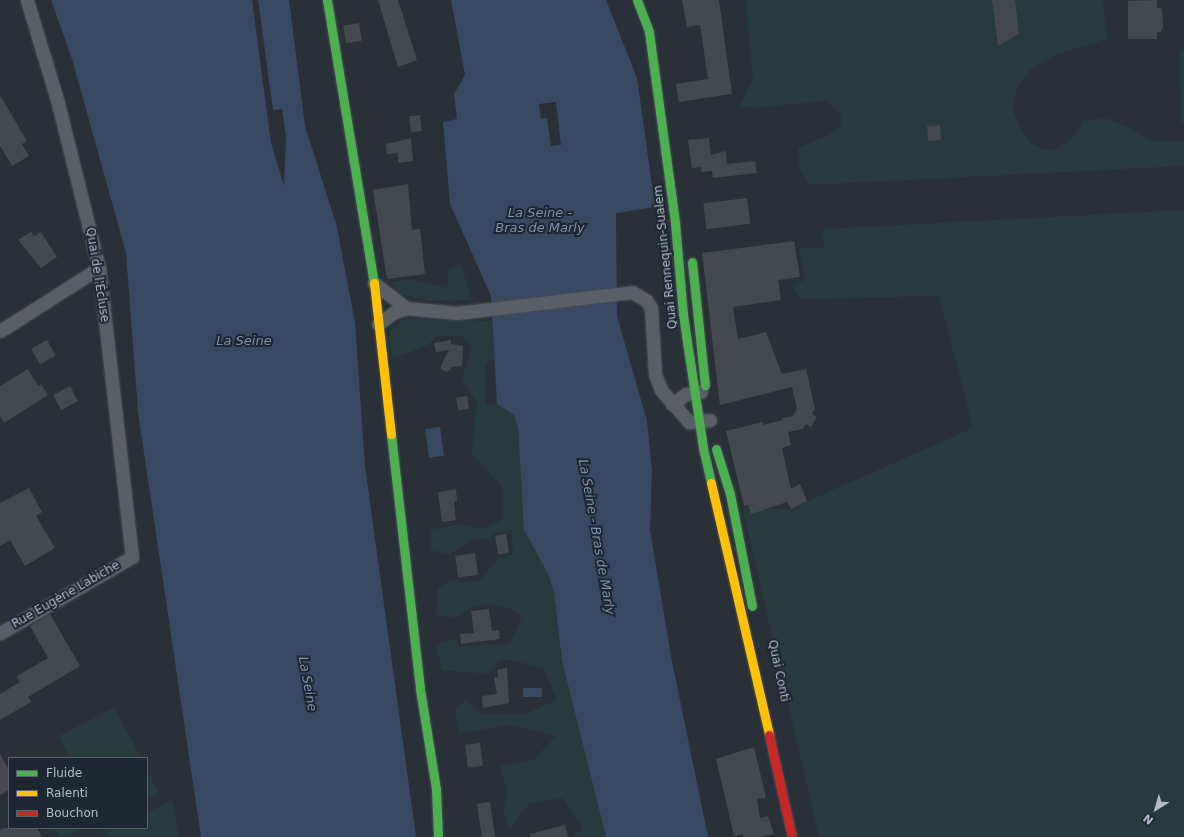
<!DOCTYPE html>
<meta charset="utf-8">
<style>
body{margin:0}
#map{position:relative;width:1184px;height:837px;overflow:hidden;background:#2a3038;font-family:"DejaVu Sans",sans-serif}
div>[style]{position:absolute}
.green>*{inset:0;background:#273a3e}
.water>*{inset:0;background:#384963;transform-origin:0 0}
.building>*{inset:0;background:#444950;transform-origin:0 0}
.roads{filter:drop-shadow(0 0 1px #484c53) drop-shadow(0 0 1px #484c53)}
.street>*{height:13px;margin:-6.5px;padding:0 6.5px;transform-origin:6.5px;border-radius:6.5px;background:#5a5e66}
.fast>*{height:9px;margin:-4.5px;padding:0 4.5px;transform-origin:4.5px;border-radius:4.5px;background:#4caf50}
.slow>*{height:9px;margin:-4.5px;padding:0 4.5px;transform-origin:4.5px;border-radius:4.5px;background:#ffc107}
.jam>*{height:9px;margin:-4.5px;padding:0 4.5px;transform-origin:4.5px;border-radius:4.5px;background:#c62828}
span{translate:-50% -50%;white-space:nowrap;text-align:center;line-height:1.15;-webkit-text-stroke:4px #1d2633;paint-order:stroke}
.street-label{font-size:12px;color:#b4bcc9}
.water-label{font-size:13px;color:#7c92b1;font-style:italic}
.legend{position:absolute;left:8px;top:757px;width:140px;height:72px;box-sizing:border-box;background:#1d2633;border:1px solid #59626f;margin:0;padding:5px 7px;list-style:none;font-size:12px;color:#b4bcc9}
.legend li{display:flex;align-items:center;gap:8px;height:20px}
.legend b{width:20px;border:1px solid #59626f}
.north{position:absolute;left:1136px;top:789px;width:40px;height:40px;-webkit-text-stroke:3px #1d2633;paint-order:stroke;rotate:217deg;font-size:11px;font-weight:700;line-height:16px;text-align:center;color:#b4bcc9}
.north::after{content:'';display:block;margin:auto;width:14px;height:18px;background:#b4bcc9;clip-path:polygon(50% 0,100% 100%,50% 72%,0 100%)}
</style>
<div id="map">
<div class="green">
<div style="clip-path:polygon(746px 0,1103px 0,1107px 39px,1055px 55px,1031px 69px,1016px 89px,1013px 111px,1023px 133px,1032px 144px,1045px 150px,1055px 150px,1074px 137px,1083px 121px,1105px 118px,1130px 128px,1152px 141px,1184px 141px,1184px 166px,809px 185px,799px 168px,798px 148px,830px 134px,841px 126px,841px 115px,827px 101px,754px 108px,739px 106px,753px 80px)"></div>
<div style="clip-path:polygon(1180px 50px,1184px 50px,1184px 124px,1181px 124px)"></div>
<div style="clip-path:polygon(1184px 210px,1184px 837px,819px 837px,742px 507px,790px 509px,973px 428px,939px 296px,799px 299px,793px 285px,805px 280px,799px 248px,825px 247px,822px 229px)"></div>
<div style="clip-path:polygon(461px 264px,472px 300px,432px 301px,399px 294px,393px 282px,410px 279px,447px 288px,449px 269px)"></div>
<div style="clip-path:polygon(405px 319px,493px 321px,495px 358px,485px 363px,486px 405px,497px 404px,514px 415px,518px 428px,524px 530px,548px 574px,554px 592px,562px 661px,606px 837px,574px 837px,583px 827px,563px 798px,530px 803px,509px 830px,503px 810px,508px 792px,499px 766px,533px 760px,556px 736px,509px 725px,459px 734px,455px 708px,466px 700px,482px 714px,525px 714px,557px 700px,544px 669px,512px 660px,499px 661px,488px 674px,442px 670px,436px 645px,456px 638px,460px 646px,510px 644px,522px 616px,508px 608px,487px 604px,470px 608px,457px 618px,436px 616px,438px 588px,453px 580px,478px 582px,498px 560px,513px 555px,512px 530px,495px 533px,490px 538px,471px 540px,449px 555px,431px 550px,430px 530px,459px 524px,484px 529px,503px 519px,502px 487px,472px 454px,477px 402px,461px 380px,472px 348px,461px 336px,437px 336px,428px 345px,394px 358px,385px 342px,392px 327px)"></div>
<div style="clip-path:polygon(114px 707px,141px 758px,70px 758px,59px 736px)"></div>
<div style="clip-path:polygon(147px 770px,159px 793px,147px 799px)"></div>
<div style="clip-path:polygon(172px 800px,179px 837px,99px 837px,117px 828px,147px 828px,147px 813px)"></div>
<div style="clip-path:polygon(54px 828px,83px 828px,66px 837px,59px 837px)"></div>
</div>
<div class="water">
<div style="clip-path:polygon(51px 0,252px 0,271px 143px,284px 186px,286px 137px,282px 109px,273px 110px,258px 0,289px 0,305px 126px,337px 227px,355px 323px,365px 466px,416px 837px,201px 837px,138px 412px,126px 253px,72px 59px)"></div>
<div style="clip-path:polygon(evenodd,451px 0,606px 0,637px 78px,655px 207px,616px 213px,617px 316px,647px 421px,652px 471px,650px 530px,671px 656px,708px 837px,606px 837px,562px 661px,554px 592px,548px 574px,524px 530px,518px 428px,514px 415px,497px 404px,491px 296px,450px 204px,443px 122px,457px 119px,454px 94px,465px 75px,451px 0,556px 102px,561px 145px,551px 146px,547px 118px,541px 119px,539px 104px,556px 102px)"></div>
<div style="left:440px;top:427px;width:29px;height:15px;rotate:82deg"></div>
<div style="left:542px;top:688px;width:9px;height:19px;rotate:90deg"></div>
</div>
<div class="building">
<div style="clip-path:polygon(378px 0,398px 0,417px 60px,398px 67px)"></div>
<div style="clip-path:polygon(682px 0,719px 0,732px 94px,679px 102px,676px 84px,708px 79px,700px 25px,687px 27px)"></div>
<div style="clip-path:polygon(992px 0,1015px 0,1019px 34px,998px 46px)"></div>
<div style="clip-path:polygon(1157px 0,1157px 8px,1161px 8px,1162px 12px,1163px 27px,1161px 32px,1157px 32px,1157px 39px,1128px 39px,1128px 1px)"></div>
<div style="left:359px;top:23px;width:18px;height:16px;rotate:81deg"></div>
<div style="clip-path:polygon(0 95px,27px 141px,22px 144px,29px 156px,12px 166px,0 146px)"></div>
<div style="left:420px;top:115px;width:16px;height:11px;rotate:83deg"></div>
<div style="left:940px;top:125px;width:15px;height:13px;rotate:86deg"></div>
<div style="clip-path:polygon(411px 138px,413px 161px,398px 163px,398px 153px,387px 154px,386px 144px)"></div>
<div style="clip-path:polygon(709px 138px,711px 155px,726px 151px,727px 164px,755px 161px,757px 173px,713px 178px,712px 171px,702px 172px,701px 167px,692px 168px,688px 140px)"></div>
<div style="clip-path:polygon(408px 184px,412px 230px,420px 229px,425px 274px,387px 279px,373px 190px)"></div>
<div style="left:747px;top:198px;width:26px;height:44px;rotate:83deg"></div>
<div style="clip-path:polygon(31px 232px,34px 236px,41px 232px,57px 257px,41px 268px,18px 240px)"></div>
<div style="clip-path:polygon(794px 241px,800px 277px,778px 280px,781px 300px,733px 307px,738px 339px,766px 332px,782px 374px,806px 369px,815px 409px,812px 414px,817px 417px,811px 427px,806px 424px,803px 429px,788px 432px,791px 445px,782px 448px,791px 489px,800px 484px,807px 501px,791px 509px,787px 502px,751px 514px,748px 505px,744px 506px,726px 431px,763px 422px,763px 425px,782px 420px,782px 418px,793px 416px,797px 409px,792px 387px,720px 405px,702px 253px)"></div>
<div style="left:47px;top:340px;width:18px;height:18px;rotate:61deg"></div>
<div style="clip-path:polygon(451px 340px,451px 344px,463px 346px,462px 366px,452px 367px,447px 372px,441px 369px,441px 366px,449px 350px,436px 352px,434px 343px)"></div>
<div style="clip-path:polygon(28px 369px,38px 386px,41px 384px,48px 395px,4px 423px,0 416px,0 386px)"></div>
<div style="left:70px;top:386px;width:17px;height:19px;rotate:62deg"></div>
<div style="left:467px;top:396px;width:13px;height:11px;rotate:81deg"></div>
<div style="clip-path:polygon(29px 488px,42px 512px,36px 516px,55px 548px,25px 566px,10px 540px,0 546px,0 503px)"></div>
<div style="clip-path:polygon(456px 489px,457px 501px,454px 502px,456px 520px,442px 522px,438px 492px)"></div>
<div style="left:506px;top:534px;width:19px;height:11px;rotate:81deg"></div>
<div style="left:475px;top:553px;width:22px;height:20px;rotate:82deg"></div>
<div style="clip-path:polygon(489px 609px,492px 631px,499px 630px,500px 639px,461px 644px,460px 634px,474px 633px,471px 611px)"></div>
<div style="clip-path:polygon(50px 614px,80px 666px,28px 697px,31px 702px,0 720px,0 694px,20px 682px,17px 676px,48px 658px,30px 626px)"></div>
<div style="clip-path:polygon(507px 668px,509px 703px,483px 708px,482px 696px,497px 694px,494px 677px,498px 677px,497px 670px)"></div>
<div style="left:480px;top:743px;width:23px;height:15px;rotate:83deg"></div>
<div style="clip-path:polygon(754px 747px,766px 798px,757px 799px,760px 818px,768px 816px,774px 834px,760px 837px,743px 837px,743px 834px,734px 836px,716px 759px)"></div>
<div style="clip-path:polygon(0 754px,9px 770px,9px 790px,0 795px)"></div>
<div style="left:490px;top:802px;width:35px;height:13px;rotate:82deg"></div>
<div style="clip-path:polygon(565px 825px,568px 837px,530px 837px,530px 834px)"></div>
<div style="clip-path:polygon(4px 828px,37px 828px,42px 837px,0 837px,0 830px)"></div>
</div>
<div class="roads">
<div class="street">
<div style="left:374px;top:283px;width:41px;rotate:38deg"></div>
<div style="left:378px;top:324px;width:19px;rotate:-36deg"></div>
<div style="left:393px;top:313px;width:14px;rotate:-21deg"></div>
<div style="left:406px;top:308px;width:51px;rotate:5.6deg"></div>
<div style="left:457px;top:313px;width:176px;rotate:-6.8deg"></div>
<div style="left:632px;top:292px;width:16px;rotate:30deg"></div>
<div style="left:646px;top:300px;width:9px;rotate:58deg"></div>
<div style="left:651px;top:308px;width:66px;rotate:86.5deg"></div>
<div style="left:655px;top:374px;width:17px;rotate:69deg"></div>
<div style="left:661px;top:390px;width:43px;rotate:48.8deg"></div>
<div style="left:689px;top:422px;width:21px;rotate:-5deg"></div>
<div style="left:0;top:331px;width:117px;rotate:-32.5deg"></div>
<div style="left:672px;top:404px;width:17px;rotate:-36deg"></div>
<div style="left:686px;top:394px;width:15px;rotate:-8deg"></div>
<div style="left:0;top:633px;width:152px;rotate:-29.9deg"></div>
<div style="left:132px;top:557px;width:291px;rotate:-96.5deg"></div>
<div style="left:99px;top:268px;width:170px;rotate:-104deg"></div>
<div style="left:58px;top:103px;width:108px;rotate:-106.8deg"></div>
</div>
<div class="fast">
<div style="left:327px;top:0;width:287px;rotate:80.6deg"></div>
<div style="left:637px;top:0;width:34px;rotate:69deg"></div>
<div style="left:649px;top:32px;width:193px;rotate:82.2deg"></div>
<div style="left:675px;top:223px;width:92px;rotate:85deg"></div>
<div style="left:683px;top:315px;width:134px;rotate:81.4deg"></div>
<div style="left:703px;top:448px;width:36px;rotate:77deg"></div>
<div style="left:692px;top:262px;width:124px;rotate:84deg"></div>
<div style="left:391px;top:434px;width:257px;rotate:83.5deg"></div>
<div style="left:420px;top:689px;width:101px;rotate:80.9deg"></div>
<div style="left:436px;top:789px;width:48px;rotate:87.6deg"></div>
<div style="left:716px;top:449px;width:47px;rotate:72.7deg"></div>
<div style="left:730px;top:494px;width:114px;rotate:78.9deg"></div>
</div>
<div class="slow">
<div style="left:374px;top:283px;width:152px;rotate:83.6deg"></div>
<div style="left:711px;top:483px;width:259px;rotate:77deg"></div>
</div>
<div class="jam">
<div style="left:769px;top:735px;width:105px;rotate:77.3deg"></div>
</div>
</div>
<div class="street-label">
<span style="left:666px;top:257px;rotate:-96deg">Quai Rennequin-Sualem</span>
<span style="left:97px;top:275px;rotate:81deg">Quai de l'Écluse</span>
<span style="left:66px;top:595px;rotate:-30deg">Rue Eugène Labiche</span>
<span style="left:778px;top:671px;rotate:78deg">Quai Conti</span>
</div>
<div class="water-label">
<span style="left:540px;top:221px">La Seine -<br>Bras de Marly</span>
<span style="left:244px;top:341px">La Seine</span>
<span style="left:596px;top:537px;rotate:80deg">La Seine - Bras de Marly</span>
<span style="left:307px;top:684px;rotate:80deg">La Seine</span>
</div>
<ul class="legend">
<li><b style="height:5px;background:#4caf50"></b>Fluide</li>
<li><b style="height:5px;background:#ffc107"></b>Ralenti</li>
<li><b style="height:5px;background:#c62828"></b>Bouchon</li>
</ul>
<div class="north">N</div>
</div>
